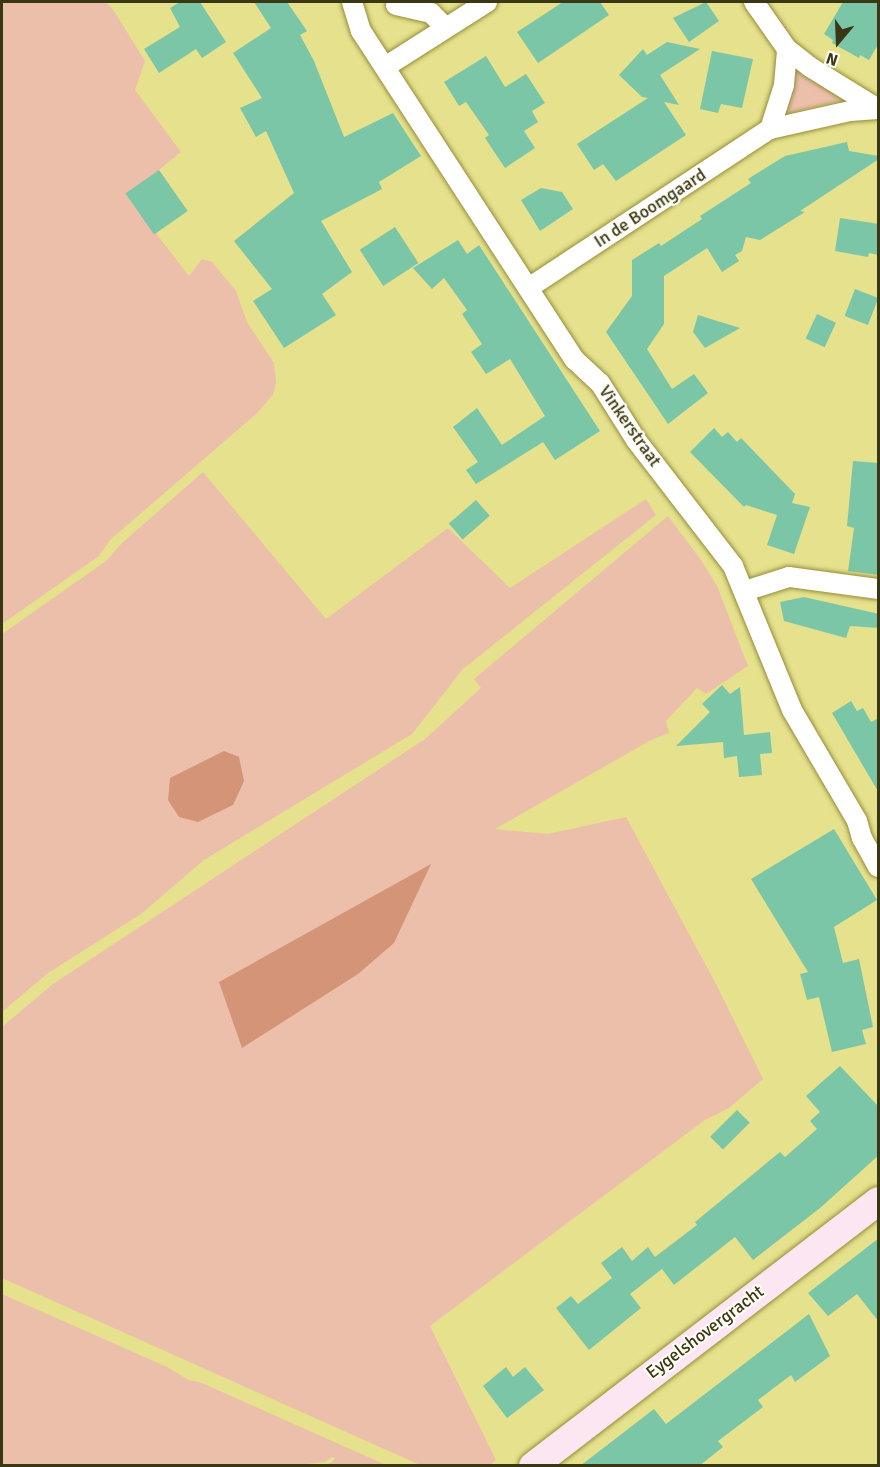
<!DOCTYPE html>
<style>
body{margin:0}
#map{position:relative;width:880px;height:1467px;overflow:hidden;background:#e6e18d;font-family:Signika,sans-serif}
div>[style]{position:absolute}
.green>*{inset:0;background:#ecbfab}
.forest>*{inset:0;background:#d49477}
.building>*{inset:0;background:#7bc6a6;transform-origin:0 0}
.roads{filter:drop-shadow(0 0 2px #948e3a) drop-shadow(0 0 2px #948e3a)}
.street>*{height:20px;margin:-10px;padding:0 10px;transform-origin:10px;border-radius:10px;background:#fff}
.secondary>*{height:28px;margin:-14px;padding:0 14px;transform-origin:14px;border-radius:14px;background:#fce6f2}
span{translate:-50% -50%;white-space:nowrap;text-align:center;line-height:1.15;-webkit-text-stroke:4.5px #fefef6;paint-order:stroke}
.street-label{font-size:18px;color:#393714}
.frame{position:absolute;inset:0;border:3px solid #393714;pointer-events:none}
.north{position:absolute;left:808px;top:12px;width:60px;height:60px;-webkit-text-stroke:4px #fefef6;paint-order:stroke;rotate:199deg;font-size:16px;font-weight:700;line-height:24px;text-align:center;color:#393714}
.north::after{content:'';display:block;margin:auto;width:21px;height:27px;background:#393714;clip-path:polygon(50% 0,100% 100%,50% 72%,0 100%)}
</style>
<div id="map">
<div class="green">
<div style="clip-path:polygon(3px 2px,106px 2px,114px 11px,145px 61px,135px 90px,181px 152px,127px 196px,189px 276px,202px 259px,212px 262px,236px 291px,247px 322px,274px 363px,276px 383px,273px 395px,256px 414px,110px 540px,99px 556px,2px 624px)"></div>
<div style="clip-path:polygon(795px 69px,838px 96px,838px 101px,790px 113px,788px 109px)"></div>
<div style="clip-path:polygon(203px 472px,326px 619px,448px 528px,510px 588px,646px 499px,656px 515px,463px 669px,412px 734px,204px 860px,141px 914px,48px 973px,2px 1012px,2px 634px,106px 561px,122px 543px)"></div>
<div style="clip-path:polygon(668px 516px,701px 560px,717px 586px,748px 666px,706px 694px,697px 688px,666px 721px,669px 733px,651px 740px,495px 829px,548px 834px,626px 817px,717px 986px,763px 1079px,729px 1108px,705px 1120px,430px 1326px,496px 1460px,490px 1465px,420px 1465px,2px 1278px,2px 1027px,53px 984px,425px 739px,481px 688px,474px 679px)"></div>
<div style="clip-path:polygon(2px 1294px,167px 1367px,189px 1380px,202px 1383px,386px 1465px,325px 1465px,332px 1462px,335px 1458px,332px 1457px,325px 1462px,288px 1466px,2px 1465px)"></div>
</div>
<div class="forest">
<div style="clip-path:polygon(224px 751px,239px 757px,244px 781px,233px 805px,198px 822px,179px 817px,168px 800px,170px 778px)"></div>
<div style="clip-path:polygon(431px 864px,394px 943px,358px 974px,242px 1048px,219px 982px)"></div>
</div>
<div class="building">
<div style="clip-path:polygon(180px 2px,200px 2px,226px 42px,202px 58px,196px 49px,159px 73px,144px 49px,180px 27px,170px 8px)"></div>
<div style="clip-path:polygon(254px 2px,287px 2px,307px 31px,300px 35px,314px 61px,344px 137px,393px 113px,421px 156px,379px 182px,382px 189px,321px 221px,352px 272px,322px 294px,336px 315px,284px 348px,253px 301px,272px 289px,234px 241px,294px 193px,266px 131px,256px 137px,240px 108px,262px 98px,233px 53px,271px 28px)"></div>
<div style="clip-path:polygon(563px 2px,600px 2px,609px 15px,538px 63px,517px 32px)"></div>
<div style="clip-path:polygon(706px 2px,719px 21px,689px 42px,673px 18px)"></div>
<div style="clip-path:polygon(843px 2px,879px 2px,879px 43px,869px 60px,860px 55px,859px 58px,832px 43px,833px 40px,824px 34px)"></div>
<div style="clip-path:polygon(667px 42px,700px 49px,660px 75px,679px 105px,664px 102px,686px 135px,616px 181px,603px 164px,594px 170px,577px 144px,648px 98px,642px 97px,619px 75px,643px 49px,647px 55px)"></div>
<div style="clip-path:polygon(712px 51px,753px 59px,742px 108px,721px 104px,718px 113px,700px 109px)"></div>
<div style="clip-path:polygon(486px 56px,505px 87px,526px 74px,545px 103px,532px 111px,538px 122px,524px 131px,535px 148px,505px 168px,485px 138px,489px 135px,466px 102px,459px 106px,444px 82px)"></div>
<div style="clip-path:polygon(847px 142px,849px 151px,879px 156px,879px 159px,800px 211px,805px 212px,760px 240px,746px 237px,742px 251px,735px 255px,739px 261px,722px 272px,707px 248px,664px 276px,664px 324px,647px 349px,672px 389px,694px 374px,708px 393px,668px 424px,606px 332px,632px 296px,632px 260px,659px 243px,661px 246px,702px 219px,700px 216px,751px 183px,748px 179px,785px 156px)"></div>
<div style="left:159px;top:170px;width:50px;height:41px;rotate:55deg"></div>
<div style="clip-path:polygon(541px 188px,562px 192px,573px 209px,540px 231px,521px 200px)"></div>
<div style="clip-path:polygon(840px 218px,879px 224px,879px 255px,869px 253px,868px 257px,835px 251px)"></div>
<div style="left:395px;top:227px;width:43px;height:42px;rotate:57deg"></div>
<div style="clip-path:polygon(458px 240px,467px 254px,479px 245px,600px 431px,555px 460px,543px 442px,476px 484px,466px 470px,478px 462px,453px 427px,477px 408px,502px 445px,545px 416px,510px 359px,486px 374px,471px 352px,482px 344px,462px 314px,467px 310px,444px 278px,432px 289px,413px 268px)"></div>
<div style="left:855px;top:289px;width:25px;height:29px;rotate:21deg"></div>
<div style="left:817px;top:314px;width:21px;height:27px;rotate:25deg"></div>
<div style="clip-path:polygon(698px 315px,740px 328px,705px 348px,693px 332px)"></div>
<div style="clip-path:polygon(714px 428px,722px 437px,728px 432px,737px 442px,741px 438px,795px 494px,792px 503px,810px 507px,794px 554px,767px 545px,777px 515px,746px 505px,744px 507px,690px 452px)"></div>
<div style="clip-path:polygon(853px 461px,879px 463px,879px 575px,848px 571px,854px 528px,847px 526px)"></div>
<div style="left:476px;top:500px;width:21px;height:36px;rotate:49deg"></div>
<div style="clip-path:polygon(804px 597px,879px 614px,879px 628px,850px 626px,846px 638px,784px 621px,780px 602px)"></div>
<div style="clip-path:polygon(722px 685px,730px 694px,740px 687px,744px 735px,770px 732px,772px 753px,760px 754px,762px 775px,739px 777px,737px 756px,724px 758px,723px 742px,676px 746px,710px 712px,702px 704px)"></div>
<div style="clip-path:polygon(851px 701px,857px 711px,863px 708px,871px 722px,879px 718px,879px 793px,832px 713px)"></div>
<div style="clip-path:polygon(834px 829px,877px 900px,834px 927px,843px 963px,859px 959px,873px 1027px,862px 1030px,866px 1044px,832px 1052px,819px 997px,807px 1000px,800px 974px,808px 972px,751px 879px)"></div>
<div style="clip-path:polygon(840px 1066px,879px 1107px,879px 1155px,820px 1208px,753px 1260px,735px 1237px,674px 1285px,662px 1269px,630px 1294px,641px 1308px,589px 1350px,556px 1308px,571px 1296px,578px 1304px,612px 1278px,601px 1263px,622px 1247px,632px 1261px,648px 1247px,655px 1257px,697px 1225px,695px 1222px,780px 1152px,785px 1157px,817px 1129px,810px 1121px,820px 1112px,806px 1096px)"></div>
<div style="left:737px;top:1110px;width:18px;height:38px;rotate:45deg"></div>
<div style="clip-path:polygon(879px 1238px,879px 1322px,857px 1294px,828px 1316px,808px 1293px)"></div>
<div style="clip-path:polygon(809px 1314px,830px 1356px,795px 1382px,791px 1375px,758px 1400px,763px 1407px,718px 1441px,723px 1447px,699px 1466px,580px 1466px,654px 1409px,666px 1424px)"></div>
<div style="clip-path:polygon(506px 1367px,513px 1377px,525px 1367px,544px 1390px,507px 1418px,483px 1386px)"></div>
</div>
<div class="roads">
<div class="street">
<div style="left:352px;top:2px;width:30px;rotate:73deg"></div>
<div style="left:361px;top:31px;width:392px;rotate:57deg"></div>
<div style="left:575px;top:360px;width:34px;rotate:43deg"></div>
<div style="left:600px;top:383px;width:67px;rotate:57.7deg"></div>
<div style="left:636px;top:440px;width:159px;rotate:52.4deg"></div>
<div style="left:733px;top:566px;width:156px;rotate:67.7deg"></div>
<div style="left:792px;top:710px;width:129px;rotate:59.6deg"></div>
<div style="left:857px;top:821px;width:18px;rotate:74deg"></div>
<div style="left:862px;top:838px;width:33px;rotate:61deg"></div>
<div style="left:754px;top:2px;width:57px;rotate:54.9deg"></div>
<div style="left:396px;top:5px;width:36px;rotate:13deg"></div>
<div style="left:431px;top:13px;width:21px;rotate:45deg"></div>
<div style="left:385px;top:67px;width:121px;rotate:-32.5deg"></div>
<div style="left:770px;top:129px;width:46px;rotate:-72.3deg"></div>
<div style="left:784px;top:85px;width:36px;rotate:-85deg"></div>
<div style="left:787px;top:49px;width:29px;rotate:38deg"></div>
<div style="left:810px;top:67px;width:80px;rotate:31.7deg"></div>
<div style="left:530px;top:287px;width:287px;rotate:-33.4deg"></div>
<div style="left:770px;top:129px;width:82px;rotate:-12.7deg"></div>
<div style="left:850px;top:111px;width:28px;rotate:-4deg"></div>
<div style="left:745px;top:591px;width:46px;rotate:-17.7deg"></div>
<div style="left:789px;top:577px;width:90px;rotate:7.7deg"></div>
</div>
<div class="secondary">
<div style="left:533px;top:1466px;width:435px;rotate:-37.5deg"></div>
</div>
</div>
<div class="street-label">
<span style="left:650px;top:208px;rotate:-33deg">In de Boomgaard</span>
<span style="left:630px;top:426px;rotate:55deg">Vinkerstraat</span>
<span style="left:705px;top:1332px;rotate:-37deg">Eygelshovergracht</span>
</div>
<div class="frame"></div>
<div class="north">N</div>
</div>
